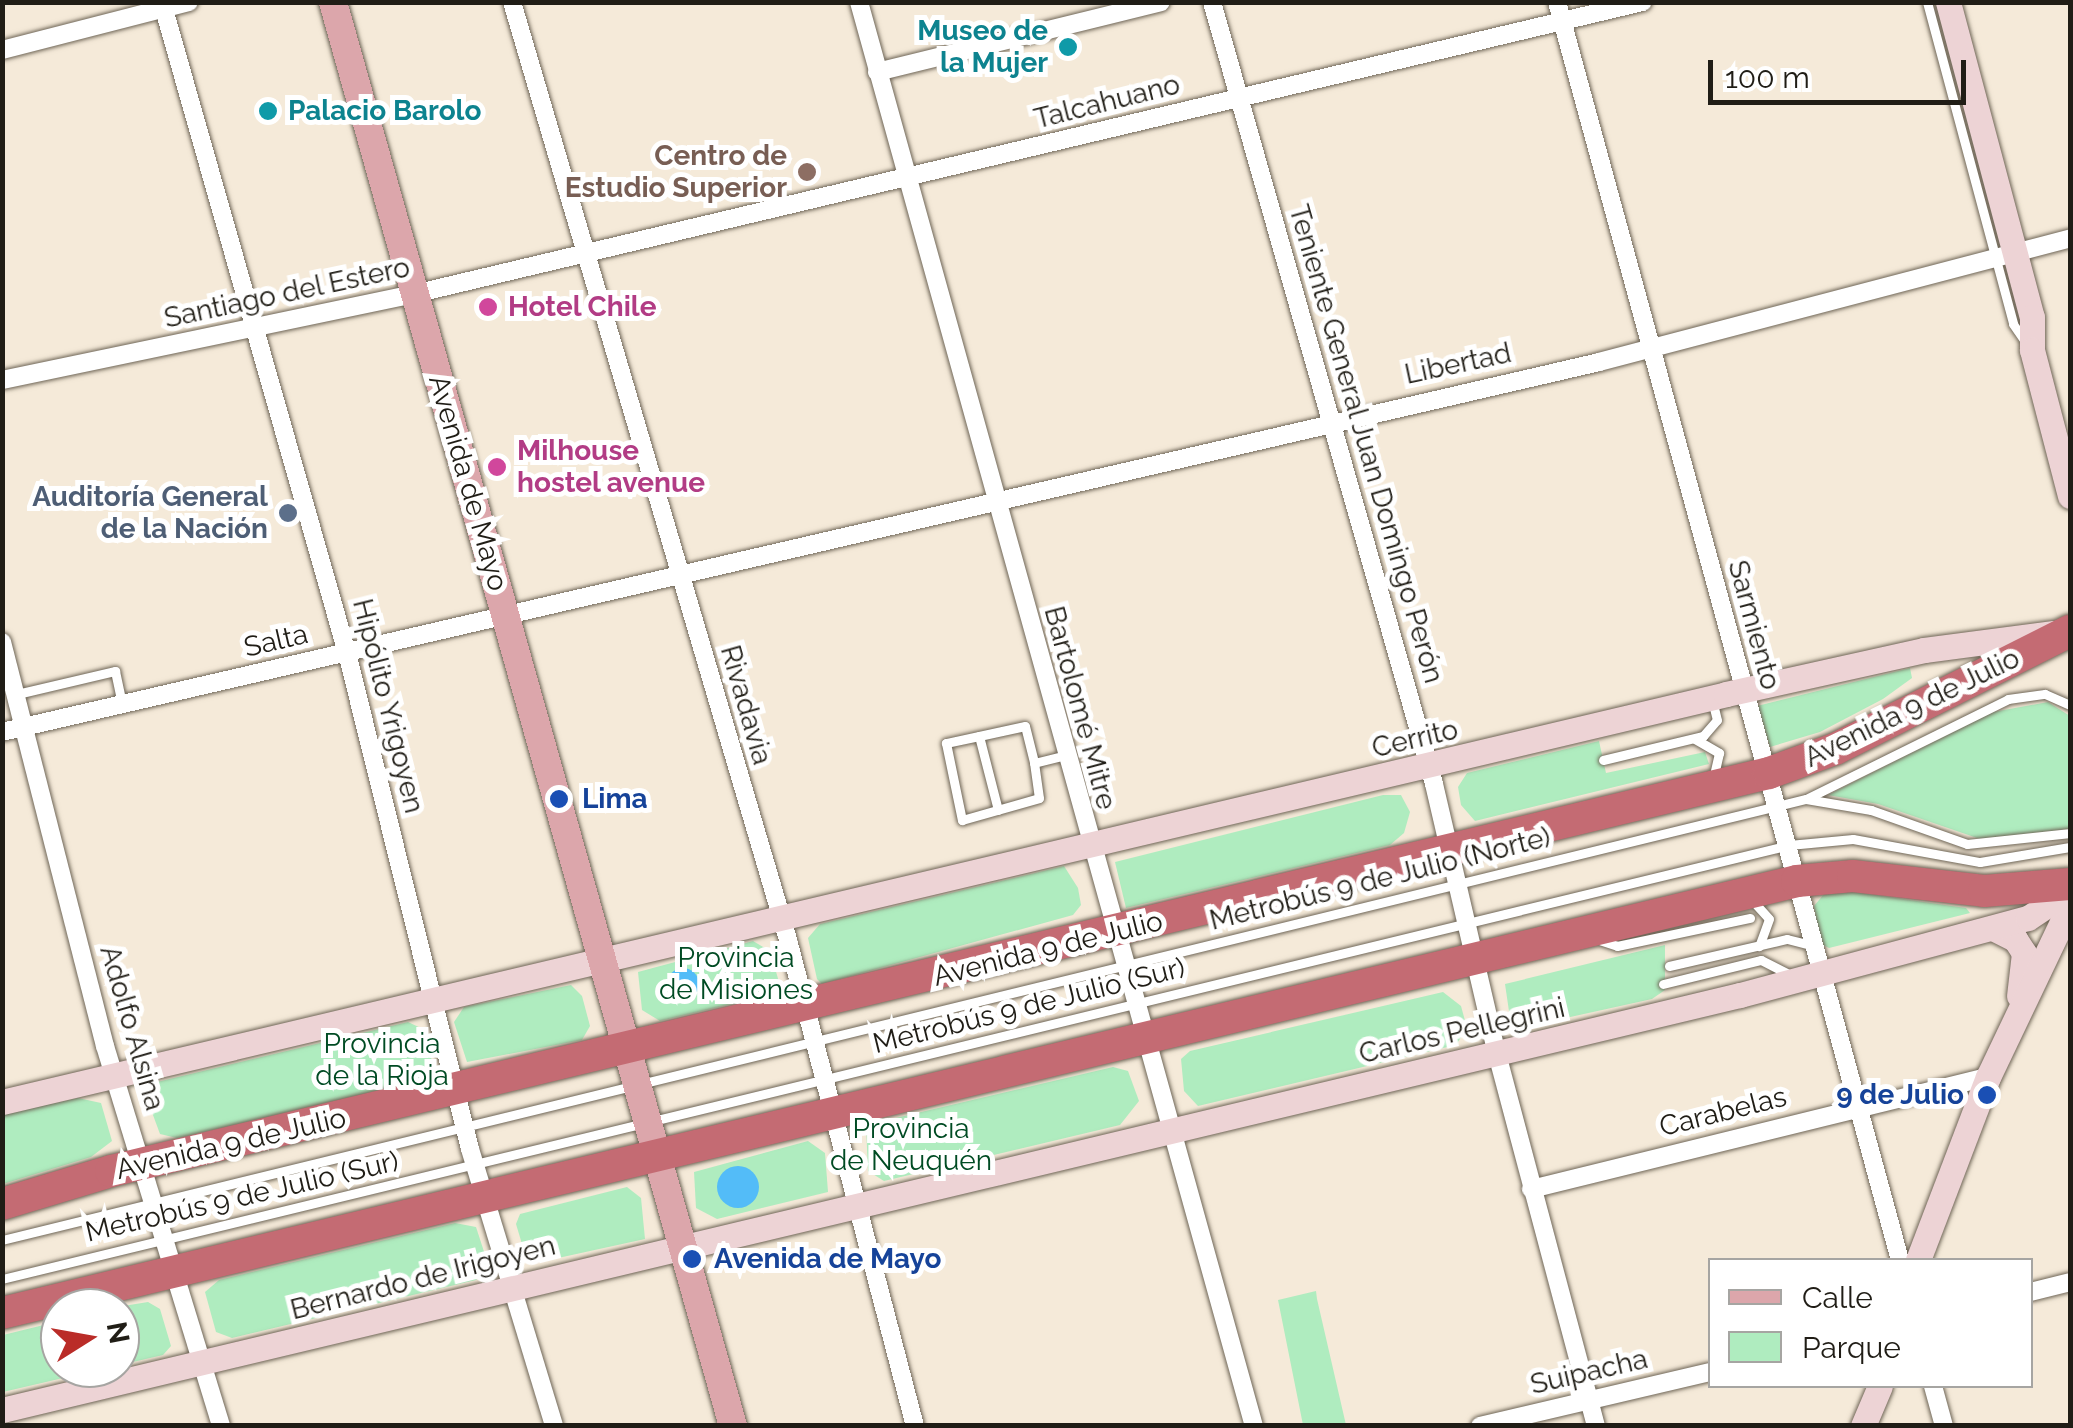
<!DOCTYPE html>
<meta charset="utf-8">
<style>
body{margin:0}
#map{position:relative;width:2073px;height:1428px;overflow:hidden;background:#f5ead9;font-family:Raleway,sans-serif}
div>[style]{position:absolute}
.green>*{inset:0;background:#afecbf}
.water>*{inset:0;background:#53bcf8}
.round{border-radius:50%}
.roads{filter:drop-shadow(0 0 2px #6e6556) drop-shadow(0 0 2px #6e6556)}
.lane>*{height:9px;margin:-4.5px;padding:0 4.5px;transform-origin:4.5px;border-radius:4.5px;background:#fff}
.street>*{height:18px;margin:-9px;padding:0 9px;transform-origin:9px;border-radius:9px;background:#fff}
.secondary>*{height:25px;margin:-12.5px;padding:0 12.5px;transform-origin:12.5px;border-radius:12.5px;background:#edd3d5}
.primary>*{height:28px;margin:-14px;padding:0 14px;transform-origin:14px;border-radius:14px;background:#dca6ab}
.highway>*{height:32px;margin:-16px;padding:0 16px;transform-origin:16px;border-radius:16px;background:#c46b73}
.dots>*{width:28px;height:28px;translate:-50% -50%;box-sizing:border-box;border:5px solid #fff;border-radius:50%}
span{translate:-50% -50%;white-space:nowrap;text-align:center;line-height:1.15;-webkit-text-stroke:10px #fff;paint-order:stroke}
.culture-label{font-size:28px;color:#0d838f;font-weight:700}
.right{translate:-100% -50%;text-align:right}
.left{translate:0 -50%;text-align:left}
.street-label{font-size:28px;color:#201d16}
.education-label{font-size:28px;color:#785e54;font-weight:700}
.hotel-label{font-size:28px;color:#b23c85;font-weight:700}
.service-label{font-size:28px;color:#4e5e75;font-weight:700}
.transit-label{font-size:28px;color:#164399;font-weight:700}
.park-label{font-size:28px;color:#004b23}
.frame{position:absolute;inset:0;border:5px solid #201d16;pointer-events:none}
.legend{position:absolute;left:1708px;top:1258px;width:325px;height:130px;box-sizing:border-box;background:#fff;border:2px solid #a6a5a2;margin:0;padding:12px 18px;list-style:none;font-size:30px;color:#201d16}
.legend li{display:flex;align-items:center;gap:20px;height:50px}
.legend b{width:50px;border:2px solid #a6a5a2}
.north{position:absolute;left:40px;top:1288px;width:100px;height:100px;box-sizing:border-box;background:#fff;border:2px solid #a6a5a2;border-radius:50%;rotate:79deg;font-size:28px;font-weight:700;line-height:40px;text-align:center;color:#201d16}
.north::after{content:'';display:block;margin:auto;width:35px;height:45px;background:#ba2c28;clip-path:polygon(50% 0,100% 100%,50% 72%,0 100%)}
.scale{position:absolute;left:1708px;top:60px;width:258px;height:45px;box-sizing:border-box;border:5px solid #201d16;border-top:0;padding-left:12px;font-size:30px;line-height:35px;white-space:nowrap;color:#201d16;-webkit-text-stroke:8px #fff;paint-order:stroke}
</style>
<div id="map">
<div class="green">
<div style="clip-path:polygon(1910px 668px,1912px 678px,1883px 699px,1820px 732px,1770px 747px,1757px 706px)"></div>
<div style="clip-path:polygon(2048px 702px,2070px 716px,2070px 829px,1980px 839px,1878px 804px,1828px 795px,1993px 712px)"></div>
<div style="clip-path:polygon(1599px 741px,1606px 773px,1705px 752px,1709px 764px,1475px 821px,1461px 805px,1458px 787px,1467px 773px)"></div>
<div style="clip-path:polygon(1383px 795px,1401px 795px,1410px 812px,1404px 833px,1390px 845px,1126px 908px,1115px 862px)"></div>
<div style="clip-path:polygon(1064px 866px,1078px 888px,1081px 905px,1073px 915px,822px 984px,817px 979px,808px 938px,820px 924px)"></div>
<div style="clip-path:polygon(1847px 891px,1966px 908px,1970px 913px,1829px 948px,1821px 944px,1814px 906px,1824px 894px)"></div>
<div style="clip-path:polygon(753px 941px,770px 951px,779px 982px,773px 994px,660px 1021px,642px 1010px,638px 972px)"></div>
<div style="clip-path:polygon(1665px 945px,1665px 990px,1652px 999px,1525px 1027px,1510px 1018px,1505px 984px)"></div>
<div style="clip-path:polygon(571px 985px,582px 996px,590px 1026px,582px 1040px,467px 1062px,454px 1022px,464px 1007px)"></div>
<div style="clip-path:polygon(1443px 992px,1461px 1006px,1467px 1028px,1456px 1045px,1198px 1106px,1184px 1091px,1181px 1059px,1190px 1051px)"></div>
<div style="clip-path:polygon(408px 1022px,425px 1030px,433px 1066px,420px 1083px,177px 1138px,160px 1134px,146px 1096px,157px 1082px)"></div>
<div style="clip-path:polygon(1113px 1067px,1128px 1071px,1139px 1101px,1120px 1125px,884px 1181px,868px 1171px,866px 1125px)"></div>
<div style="clip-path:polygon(78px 1098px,101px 1103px,112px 1141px,91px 1157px,3px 1184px,3px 1114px)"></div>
<div style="clip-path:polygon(808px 1141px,825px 1153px,828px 1192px,717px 1219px,696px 1208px,694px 1172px)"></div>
<div style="clip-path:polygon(627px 1187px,641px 1198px,645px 1239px,549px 1260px,532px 1262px,525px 1254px,516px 1224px,520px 1214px)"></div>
<div style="clip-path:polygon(455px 1223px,476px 1227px,488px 1264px,476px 1280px,232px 1338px,216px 1332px,205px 1292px,219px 1280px)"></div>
<div style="clip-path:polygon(1316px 1291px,1317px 1299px,1346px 1425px,1303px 1425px,1278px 1300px)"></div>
<div style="clip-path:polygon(148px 1302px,160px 1309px,171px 1346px,163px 1355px,120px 1365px,120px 1308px,111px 1308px)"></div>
<div style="clip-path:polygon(60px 1321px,60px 1368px,106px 1368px,3px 1392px,3px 1335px)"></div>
</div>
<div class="water">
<div class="round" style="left:667px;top:968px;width:32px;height:32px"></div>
<div class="round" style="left:717px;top:1166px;width:42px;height:42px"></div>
</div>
<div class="roads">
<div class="lane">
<div style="left:1927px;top:2px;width:333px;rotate:75deg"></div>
<div style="left:2013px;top:324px;width:19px;rotate:55deg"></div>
<div style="left:17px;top:694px;width:101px;rotate:-13.2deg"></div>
<div style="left:115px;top:671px;width:35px;rotate:78deg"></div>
<div style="left:979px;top:736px;width:47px;rotate:-12.3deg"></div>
<div style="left:1025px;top:726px;width:38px;rotate:76deg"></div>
<div style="left:1695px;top:739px;width:28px;rotate:30deg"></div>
<div style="left:1719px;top:753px;width:23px;rotate:103deg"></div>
<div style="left:1603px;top:760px;width:103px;rotate:-13.5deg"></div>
<div style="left:1703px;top:736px;width:21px;rotate:-49deg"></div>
<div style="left:1717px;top:720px;width:21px;rotate:-104deg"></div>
<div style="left:1808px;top:798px;width:223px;rotate:-26.3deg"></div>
<div style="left:2008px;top:699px;width:37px;rotate:-8deg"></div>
<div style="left:2045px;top:694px;width:27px;rotate:24deg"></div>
<div style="left:998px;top:810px;width:76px;rotate:-104.4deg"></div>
<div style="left:979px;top:736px;width:34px;rotate:168deg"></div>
<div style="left:946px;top:743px;width:79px;rotate:78.3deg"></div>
<div style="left:962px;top:820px;width:80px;rotate:-15.9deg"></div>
<div style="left:1039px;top:798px;width:35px;rotate:-98deg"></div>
<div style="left:1034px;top:763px;width:30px;rotate:-14deg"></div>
<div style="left:1752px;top:900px;width:25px;rotate:48deg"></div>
<div style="left:1769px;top:919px;width:29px;rotate:110deg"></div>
<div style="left:1593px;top:938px;width:25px;rotate:18deg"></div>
<div style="left:1617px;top:946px;width:136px;rotate:-11.9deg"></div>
<div style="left:1669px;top:966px;width:121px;rotate:-12.9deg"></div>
<div style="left:1787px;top:939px;width:25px;rotate:14deg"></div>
<div style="left:1663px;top:984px;width:101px;rotate:-13.8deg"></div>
<div style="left:1761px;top:960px;width:36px;rotate:27deg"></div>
<div style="left:2px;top:1240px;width:1857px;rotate:-13.74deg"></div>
<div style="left:1806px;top:799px;width:66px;rotate:9.6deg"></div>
<div style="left:1871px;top:810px;width:102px;rotate:19.5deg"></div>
<div style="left:1967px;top:844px;width:104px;rotate:-6.1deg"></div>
<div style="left:2px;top:1279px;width:1839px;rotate:-13.65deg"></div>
<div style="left:1789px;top:845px;width:64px;rotate:-5.4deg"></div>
<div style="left:1853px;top:839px;width:129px;rotate:10.3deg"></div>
<div style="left:1980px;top:862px;width:91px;rotate:-9.5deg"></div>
</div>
<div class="street">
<div style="left:162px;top:2px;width:677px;rotate:74.14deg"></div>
<div style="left:347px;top:653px;width:511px;rotate:76.07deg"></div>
<div style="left:470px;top:1149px;width:289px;rotate:73.1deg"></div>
<div style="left:512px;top:2px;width:978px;rotate:73.6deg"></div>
<div style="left:788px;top:940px;width:502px;rotate:75.36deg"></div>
<div style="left:859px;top:2px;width:1478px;rotate:74.5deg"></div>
<div style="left:1212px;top:2px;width:813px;rotate:74.15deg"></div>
<div style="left:1434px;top:784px;width:277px;rotate:76.9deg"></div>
<div style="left:1497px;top:1054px;width:385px;rotate:75.1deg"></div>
<div style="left:1557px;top:2px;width:1304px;rotate:74.75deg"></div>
<div style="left:2px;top:50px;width:193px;rotate:-14.4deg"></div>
<div style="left:877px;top:72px;width:292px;rotate:-13.8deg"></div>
<div style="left:2px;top:380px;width:421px;rotate:-11.8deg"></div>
<div style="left:414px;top:294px;width:1263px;rotate:-13.37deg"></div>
<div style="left:2px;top:642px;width:417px;rotate:75.7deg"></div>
<div style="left:105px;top:1046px;width:397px;rotate:73deg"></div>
<div style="left:2px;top:732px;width:1639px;rotate:-13.04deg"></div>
<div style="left:1599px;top:362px;width:487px;rotate:-14.7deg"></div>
<div style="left:1531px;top:1189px;width:471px;rotate:-13.8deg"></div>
<div style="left:2030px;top:1292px;width:41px;rotate:-14deg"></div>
<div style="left:1933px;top:1386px;width:41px;rotate:74.6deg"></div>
<div style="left:1480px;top:1426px;width:236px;rotate:-13.2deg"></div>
</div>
<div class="secondary">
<div style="left:1948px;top:2px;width:326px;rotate:75.1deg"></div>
<div style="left:2032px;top:317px;width:33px;rotate:90deg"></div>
<div style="left:2032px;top:350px;width:151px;rotate:75.4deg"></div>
<div style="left:1993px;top:928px;width:25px;rotate:27deg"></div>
<div style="left:2015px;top:939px;width:17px;rotate:57deg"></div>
<div style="left:2024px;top:953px;width:43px;rotate:96.6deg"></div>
<div style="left:2px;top:1102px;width:1772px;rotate:-13.31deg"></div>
<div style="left:1726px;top:694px;width:203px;rotate:-12.5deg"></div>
<div style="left:1924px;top:650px;width:131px;rotate:-7.5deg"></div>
<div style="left:1918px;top:1260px;width:196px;rotate:-69.1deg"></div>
<div style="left:1988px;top:1077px;width:191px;rotate:-64.5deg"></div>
<div style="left:2px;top:1410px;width:1787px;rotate:-13.43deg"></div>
<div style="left:1740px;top:995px;width:298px;rotate:-15deg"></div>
<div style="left:2028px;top:918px;width:50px;rotate:-33.7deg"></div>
<div style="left:1863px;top:1426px;width:43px;rotate:-67deg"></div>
</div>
<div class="primary">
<div style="left:333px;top:2px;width:1479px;rotate:74.31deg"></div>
</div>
<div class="highway">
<div style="left:2px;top:1204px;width:114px;rotate:-16.8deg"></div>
<div style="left:111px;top:1171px;width:1705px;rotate:-13.5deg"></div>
<div style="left:1769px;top:773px;width:70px;rotate:-20deg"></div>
<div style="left:1835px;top:749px;width:263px;rotate:-26.7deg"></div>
<div style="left:2px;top:1313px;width:1846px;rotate:-13.53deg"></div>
<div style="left:1797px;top:881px;width:56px;rotate:-5.1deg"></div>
<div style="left:1853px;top:876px;width:132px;rotate:6.5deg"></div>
<div style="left:1984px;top:891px;width:86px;rotate:-4.7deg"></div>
</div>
</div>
<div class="dots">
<div style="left:1068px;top:47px;background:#0f9aa8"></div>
<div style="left:268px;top:111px;background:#0f9aa8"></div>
<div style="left:807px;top:172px;background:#8d6e63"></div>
<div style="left:488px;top:307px;background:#d1479c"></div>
<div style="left:497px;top:467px;background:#d1479c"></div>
<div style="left:288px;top:513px;background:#5c6f8a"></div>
<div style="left:559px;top:799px;background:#1a4fb4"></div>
<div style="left:1987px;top:1095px;background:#1a4fb4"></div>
<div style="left:692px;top:1259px;background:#1a4fb4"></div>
</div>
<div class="culture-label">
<span class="right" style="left:1048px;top:47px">Museo de<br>la Mujer</span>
<span class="left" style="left:288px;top:111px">Palacio Barolo</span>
</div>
<div class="street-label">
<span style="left:1107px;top:102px;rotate:-14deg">Talcahuano</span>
<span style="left:287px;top:293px;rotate:-12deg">Santiago del Estero</span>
<span style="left:1458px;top:364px;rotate:-12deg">Libertad</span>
<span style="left:1366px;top:444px;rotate:74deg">Teniente General Juan Domingo Perón</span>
<span style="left:468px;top:483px;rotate:74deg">Avenida de Mayo</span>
<span style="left:1754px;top:625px;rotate:75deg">Sarmiento</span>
<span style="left:276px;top:641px;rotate:-13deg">Salta</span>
<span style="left:746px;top:705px;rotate:74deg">Rivadavia</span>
<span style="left:388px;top:706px;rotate:76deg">Hipólito Yrigoyen</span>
<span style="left:1080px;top:708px;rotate:75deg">Bartolomé Mitre</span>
<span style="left:1912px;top:708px;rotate:-26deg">Avenida 9 de Julio</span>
<span style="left:1415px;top:739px;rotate:-13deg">Cerrito</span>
<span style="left:1380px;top:879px;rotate:-14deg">Metrobús 9 de Julio (Norte)</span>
<span style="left:1048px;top:949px;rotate:-14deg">Avenida 9 de Julio</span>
<span style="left:1029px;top:1006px;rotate:-14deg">Metrobús 9 de Julio (Sur)</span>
<span style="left:132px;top:1028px;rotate:74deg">Adolfo Alsina</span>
<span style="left:1462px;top:1031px;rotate:-13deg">Carlos Pellegrini</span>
<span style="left:1723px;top:1112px;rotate:-14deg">Carabelas</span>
<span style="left:231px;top:1144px;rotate:-13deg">Avenida 9 de Julio</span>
<span style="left:242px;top:1197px;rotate:-13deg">Metrobús 9 de Julio (Sur)</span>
<span style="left:423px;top:1278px;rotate:-14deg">Bernardo de Irigoyen</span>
<span style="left:1589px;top:1372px;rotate:-13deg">Suipacha</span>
</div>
<div class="education-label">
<span class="right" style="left:787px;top:172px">Centro de<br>Estudio Superior</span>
</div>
<div class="hotel-label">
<span class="left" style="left:508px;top:307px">Hotel Chile</span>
<span class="left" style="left:517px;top:467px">Milhouse<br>hostel avenue</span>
</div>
<div class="service-label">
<span class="right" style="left:268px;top:513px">Auditoría General<br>de la Nación</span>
</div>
<div class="transit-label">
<span class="left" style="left:582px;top:799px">Lima</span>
<span class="right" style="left:1964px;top:1095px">9 de Julio</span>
<span class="left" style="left:714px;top:1259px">Avenida de Mayo</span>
</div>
<div class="park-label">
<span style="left:736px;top:974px">Provincia<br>de Misiones</span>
<span style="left:382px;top:1060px">Provincia<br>de la Rioja</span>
<span style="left:911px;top:1145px">Provincia<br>de Neuquén</span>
</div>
<div class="frame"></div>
<ul class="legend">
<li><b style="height:12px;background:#dca6ab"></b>Calle</li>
<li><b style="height:28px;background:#afecbf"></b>Parque</li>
</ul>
<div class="north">N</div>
<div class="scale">100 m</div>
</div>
